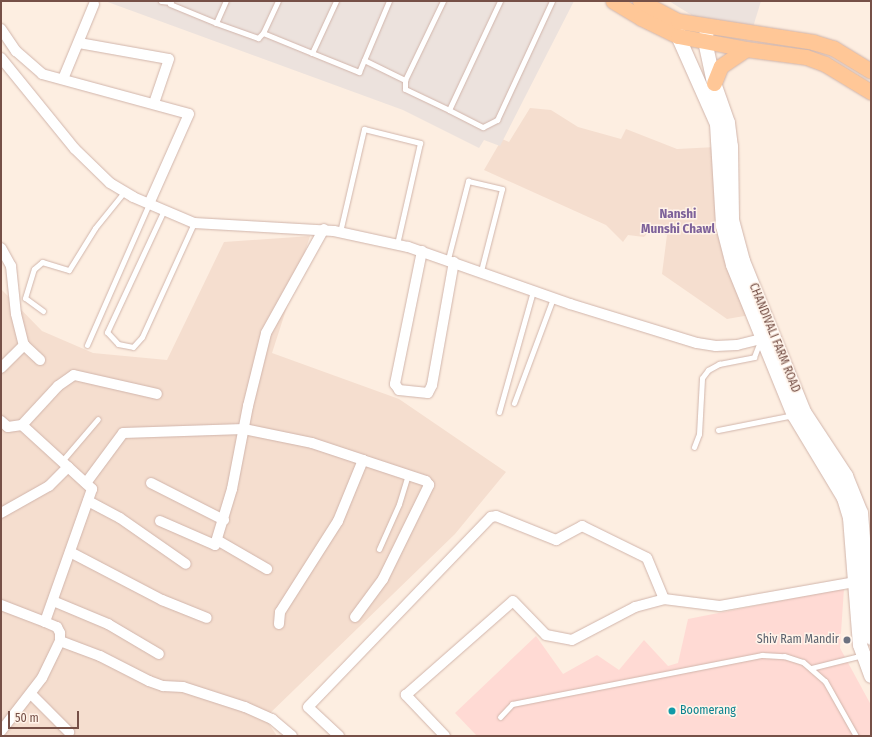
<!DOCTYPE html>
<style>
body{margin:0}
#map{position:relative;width:872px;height:737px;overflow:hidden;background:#fdeee1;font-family:"Fira Sans Condensed",sans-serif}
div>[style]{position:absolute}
.residential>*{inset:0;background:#f5decf}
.commercial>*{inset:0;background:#ffdad4}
.industrial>*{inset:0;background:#ece2dd}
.roads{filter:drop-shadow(0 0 1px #d1b5ab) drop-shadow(0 0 1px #d1b5ab)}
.lane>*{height:5px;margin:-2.5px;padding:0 2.5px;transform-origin:2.5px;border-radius:2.5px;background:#fff}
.street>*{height:10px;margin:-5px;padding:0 5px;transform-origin:5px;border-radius:5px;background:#fff}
.secondary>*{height:14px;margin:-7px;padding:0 7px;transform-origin:7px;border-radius:7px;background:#fff}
.primary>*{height:15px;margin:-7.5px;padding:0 7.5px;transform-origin:7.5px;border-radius:7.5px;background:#ffc797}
.dots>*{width:11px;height:11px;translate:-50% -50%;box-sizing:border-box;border:2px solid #fff3e9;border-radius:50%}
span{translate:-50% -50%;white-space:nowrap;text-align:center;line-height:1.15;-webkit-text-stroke:3px #fff3e9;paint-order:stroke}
.street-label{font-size:12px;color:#765047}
.worship-label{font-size:12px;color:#5b616d}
.right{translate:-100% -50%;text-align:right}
.culture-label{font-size:12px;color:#0d838f}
.left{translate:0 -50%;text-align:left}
.neighbourhood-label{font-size:13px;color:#7e629a;font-weight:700}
.frame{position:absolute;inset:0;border:2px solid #765047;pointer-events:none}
.scale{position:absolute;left:8px;top:711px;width:71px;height:18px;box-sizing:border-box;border:2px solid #765047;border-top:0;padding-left:5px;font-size:12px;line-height:14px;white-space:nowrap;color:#765047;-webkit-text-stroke:3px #fff3e9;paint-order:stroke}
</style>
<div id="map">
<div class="residential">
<div style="clip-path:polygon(530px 108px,551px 110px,578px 127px,621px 139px,626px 129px,677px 149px,716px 147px,750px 315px,727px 319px,662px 274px,667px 235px,650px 230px,644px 237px,628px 235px,623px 242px,606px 225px,484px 170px,502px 139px,509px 142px)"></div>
<div style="clip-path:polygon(310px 236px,272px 353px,399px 399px,506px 472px,455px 534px,265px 718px,277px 736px,1px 736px,1px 289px,42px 331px,93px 353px,167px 360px,224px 242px)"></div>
</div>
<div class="commercial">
<div style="clip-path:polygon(844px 588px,840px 648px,871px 705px,871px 736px,477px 736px,455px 713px,536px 636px,563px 674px,597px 655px,619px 670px,644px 640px,668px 666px,678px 663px,688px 619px)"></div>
</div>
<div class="industrial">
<div style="clip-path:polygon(105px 1px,574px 1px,500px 146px,484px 140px,479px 148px,403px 110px)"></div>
<div style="clip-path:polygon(669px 1px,761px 1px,753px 27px,698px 19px)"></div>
</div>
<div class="roads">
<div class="lane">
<div style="left:161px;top:1px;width:10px;rotate:6deg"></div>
<div style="left:500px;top:1px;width:120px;rotate:115.1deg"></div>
<div style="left:449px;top:110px;width:38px;rotate:27deg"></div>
<div style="left:483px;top:127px;width:16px;rotate:-27deg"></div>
<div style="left:497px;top:120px;width:131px;rotate:-65.2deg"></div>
<div style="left:170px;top:4px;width:50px;rotate:22.4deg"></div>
<div style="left:216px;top:23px;width:24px;rotate:-66deg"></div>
<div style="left:216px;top:23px;width:45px;rotate:19.7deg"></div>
<div style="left:258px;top:38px;width:7px;rotate:-45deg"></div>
<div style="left:263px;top:33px;width:35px;rotate:-65deg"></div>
<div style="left:263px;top:33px;width:53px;rotate:22.2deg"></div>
<div style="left:312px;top:53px;width:57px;rotate:-65.2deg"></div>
<div style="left:312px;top:53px;width:51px;rotate:22deg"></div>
<div style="left:359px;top:72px;width:77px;rotate:-67.1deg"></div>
<div style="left:364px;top:60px;width:46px;rotate:26deg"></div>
<div style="left:405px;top:80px;width:88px;rotate:-64.3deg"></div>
<div style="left:405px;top:80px;width:9px;rotate:90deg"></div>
<div style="left:405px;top:89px;width:49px;rotate:25.5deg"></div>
<div style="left:164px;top:210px;width:135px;rotate:115deg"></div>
<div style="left:107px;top:332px;width:16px;rotate:47deg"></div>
<div style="left:118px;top:344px;width:15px;rotate:11deg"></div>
<div style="left:133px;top:347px;width:13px;rotate:-48deg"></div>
<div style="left:142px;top:337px;width:125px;rotate:-65.5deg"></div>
<div style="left:340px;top:232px;width:106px;rotate:-76.9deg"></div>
<div style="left:364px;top:129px;width:58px;rotate:14deg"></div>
<div style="left:420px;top:143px;width:104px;rotate:102.8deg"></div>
<div style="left:448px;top:259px;width:81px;rotate:-75.6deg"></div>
<div style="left:468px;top:181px;width:35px;rotate:13deg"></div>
<div style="left:502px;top:189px;width:85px;rotate:104.4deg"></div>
<div style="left:43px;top:311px;width:22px;rotate:-144deg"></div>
<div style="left:25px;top:298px;width:30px;rotate:-73deg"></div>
<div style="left:34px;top:269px;width:11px;rotate:-41deg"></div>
<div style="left:42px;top:262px;width:28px;rotate:17deg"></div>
<div style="left:69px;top:270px;width:49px;rotate:-58.2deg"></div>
<div style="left:95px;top:228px;width:46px;rotate:-51.1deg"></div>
<div style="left:87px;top:345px;width:154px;rotate:-66.3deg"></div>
<div style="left:514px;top:403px;width:112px;rotate:-69.6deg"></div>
<div style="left:499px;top:412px;width:126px;rotate:-74.3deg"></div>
<div style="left:718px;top:430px;width:77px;rotate:-11.2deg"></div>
<div style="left:694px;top:447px;width:14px;rotate:-69deg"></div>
<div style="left:699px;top:434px;width:56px;rotate:-86.9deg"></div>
<div style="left:702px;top:378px;width:10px;rotate:-53deg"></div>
<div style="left:708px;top:370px;width:13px;rotate:-29deg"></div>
<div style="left:719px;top:364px;width:36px;rotate:-11deg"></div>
<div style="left:754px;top:357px;width:17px;rotate:-69deg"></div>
<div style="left:62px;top:461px;width:55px;rotate:-49.4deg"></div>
<div style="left:379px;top:549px;width:49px;rotate:-66deg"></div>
<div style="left:399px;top:504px;width:30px;rotate:-73deg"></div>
<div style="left:811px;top:668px;width:62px;rotate:-14deg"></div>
<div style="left:500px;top:717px;width:18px;rotate:-47deg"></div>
<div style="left:512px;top:704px;width:255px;rotate:-11.1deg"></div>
<div style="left:762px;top:655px;width:22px;rotate:3deg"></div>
<div style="left:784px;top:656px;width:20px;rotate:18deg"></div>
<div style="left:803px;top:662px;width:29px;rotate:41deg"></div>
<div style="left:825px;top:681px;width:63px;rotate:60.6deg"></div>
</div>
<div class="street">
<div style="left:1px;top:29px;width:27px;rotate:56deg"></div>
<div style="left:16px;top:51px;width:35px;rotate:41deg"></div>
<div style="left:42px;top:74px;width:152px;rotate:15.2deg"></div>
<div style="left:189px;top:114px;width:98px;rotate:114deg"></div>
<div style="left:79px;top:43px;width:91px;rotate:10.1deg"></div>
<div style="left:169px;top:59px;width:46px;rotate:108.8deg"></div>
<div style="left:1px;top:58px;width:117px;rotate:50.9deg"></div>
<div style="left:75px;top:149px;width:49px;rotate:44.2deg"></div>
<div style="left:110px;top:183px;width:27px;rotate:31deg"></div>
<div style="left:133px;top:197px;width:66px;rotate:23.1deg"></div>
<div style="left:194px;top:223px;width:140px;rotate:3.3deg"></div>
<div style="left:334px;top:231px;width:76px;rotate:12.2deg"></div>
<div style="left:408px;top:247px;width:172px;rotate:19.4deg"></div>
<div style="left:570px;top:304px;width:133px;rotate:17.1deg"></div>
<div style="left:697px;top:343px;width:19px;rotate:9deg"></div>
<div style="left:716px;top:346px;width:21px;rotate:-3deg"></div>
<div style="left:737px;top:345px;width:32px;rotate:-14deg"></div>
<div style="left:63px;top:79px;width:81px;rotate:-67.5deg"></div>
<div style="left:1px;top:248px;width:21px;rotate:61deg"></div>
<div style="left:11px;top:266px;width:48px;rotate:84.1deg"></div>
<div style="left:16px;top:314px;width:32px;rotate:76deg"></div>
<div style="left:24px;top:345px;width:22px;rotate:43deg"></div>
<div style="left:422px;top:251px;width:136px;rotate:101.5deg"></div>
<div style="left:395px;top:384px;width:7px;rotate:56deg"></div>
<div style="left:399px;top:390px;width:29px;rotate:6deg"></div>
<div style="left:428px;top:393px;width:9px;rotate:-63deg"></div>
<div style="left:432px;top:385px;width:125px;rotate:-79.9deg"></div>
<div style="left:1px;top:368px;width:33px;rotate:-45deg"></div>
<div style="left:1px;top:421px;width:9px;rotate:41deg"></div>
<div style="left:8px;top:427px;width:14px;rotate:-8deg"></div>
<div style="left:22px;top:425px;width:95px;rotate:42.4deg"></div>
<div style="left:92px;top:489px;width:141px;rotate:109.5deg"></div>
<div style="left:22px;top:425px;width:53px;rotate:-47.3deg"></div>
<div style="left:58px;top:386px;width:19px;rotate:-35deg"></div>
<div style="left:74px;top:375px;width:85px;rotate:12.9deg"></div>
<div style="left:86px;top:483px;width:62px;rotate:-53.5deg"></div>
<div style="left:123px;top:433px;width:121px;rotate:-1.9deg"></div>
<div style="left:244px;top:429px;width:69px;rotate:11.6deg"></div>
<div style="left:312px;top:443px;width:54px;rotate:18.4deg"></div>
<div style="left:363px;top:460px;width:66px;rotate:112.3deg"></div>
<div style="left:338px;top:521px;width:108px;rotate:122.5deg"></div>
<div style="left:280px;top:612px;width:12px;rotate:95deg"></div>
<div style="left:151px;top:483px;width:82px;rotate:26.9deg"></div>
<div style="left:88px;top:501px;width:36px;rotate:28deg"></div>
<div style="left:120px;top:518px;width:80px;rotate:34.9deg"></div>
<div style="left:1px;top:513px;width:55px;rotate:-29.4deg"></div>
<div style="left:49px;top:486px;width:27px;rotate:-45deg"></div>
<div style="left:160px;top:521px;width:60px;rotate:23.6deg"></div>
<div style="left:215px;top:545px;width:59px;rotate:-73.1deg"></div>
<div style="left:232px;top:489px;width:85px;rotate:-79.1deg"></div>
<div style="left:248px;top:406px;width:75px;rotate:-76.1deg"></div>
<div style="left:266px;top:333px;width:119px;rotate:-60.9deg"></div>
<div style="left:217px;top:540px;width:58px;rotate:30.1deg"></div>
<div style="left:70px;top:552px;width:104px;rotate:27.6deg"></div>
<div style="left:162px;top:600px;width:48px;rotate:21.8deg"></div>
<div style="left:53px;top:601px;width:60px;rotate:22.7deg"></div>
<div style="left:108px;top:624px;width:59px;rotate:30.5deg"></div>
<div style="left:1px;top:605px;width:47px;rotate:21.1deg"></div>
<div style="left:45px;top:622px;width:13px;rotate:23deg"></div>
<div style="left:57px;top:627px;width:7px;rotate:63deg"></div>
<div style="left:60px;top:633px;width:8px;rotate:90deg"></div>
<div style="left:60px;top:641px;width:41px;rotate:115.9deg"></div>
<div style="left:42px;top:678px;width:67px;rotate:127.7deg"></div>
<div style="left:355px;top:617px;width:47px;rotate:-53.6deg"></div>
<div style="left:383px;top:579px;width:105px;rotate:-63.9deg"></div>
<div style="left:429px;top:485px;width:5px;rotate:-127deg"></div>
<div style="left:426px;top:481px;width:66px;rotate:-161.6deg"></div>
<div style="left:60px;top:641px;width:43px;rotate:20.6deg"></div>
<div style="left:100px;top:656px;width:55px;rotate:27deg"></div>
<div style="left:149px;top:681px;width:15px;rotate:20deg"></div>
<div style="left:163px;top:686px;width:20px;rotate:3deg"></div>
<div style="left:183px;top:687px;width:65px;rotate:17.9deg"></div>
<div style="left:245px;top:707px;width:30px;rotate:24deg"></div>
<div style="left:272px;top:719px;width:26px;rotate:40deg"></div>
<div style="left:31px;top:694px;width:54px;rotate:45deg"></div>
<div style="left:339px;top:736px;width:42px;rotate:-136.9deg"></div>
<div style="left:308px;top:707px;width:264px;rotate:-46.1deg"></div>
<div style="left:491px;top:517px;width:5px;rotate:-11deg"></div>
<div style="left:496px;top:516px;width:65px;rotate:21.8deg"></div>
<div style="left:556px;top:540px;width:30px;rotate:-28deg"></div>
<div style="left:582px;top:526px;width:72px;rotate:26.2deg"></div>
<div style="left:647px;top:558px;width:44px;rotate:67.5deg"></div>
<div style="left:445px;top:736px;width:57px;rotate:-133.6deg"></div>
<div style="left:406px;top:695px;width:142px;rotate:-41.3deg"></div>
<div style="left:513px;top:601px;width:47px;rotate:45.9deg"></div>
<div style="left:546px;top:635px;width:26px;rotate:11deg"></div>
<div style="left:572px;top:640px;width:71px;rotate:-27.6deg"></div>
<div style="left:635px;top:607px;width:30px;rotate:-15deg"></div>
<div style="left:664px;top:599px;width:56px;rotate:7.1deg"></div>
<div style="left:720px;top:606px;width:142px;rotate:-10.1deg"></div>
</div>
<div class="secondary">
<div style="left:678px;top:25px;width:11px;rotate:90deg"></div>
<div style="left:678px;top:36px;width:96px;rotate:66.1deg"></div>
<div style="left:717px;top:124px;width:102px;rotate:86.6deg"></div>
<div style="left:723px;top:226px;width:40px;rotate:75.6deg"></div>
<div style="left:733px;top:265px;width:162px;rotate:67.9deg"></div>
<div style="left:794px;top:415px;width:97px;rotate:58.9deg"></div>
<div style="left:844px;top:498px;width:21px;rotate:73deg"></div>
<div style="left:850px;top:518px;width:127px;rotate:85.5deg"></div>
<div style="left:860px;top:645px;width:33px;rotate:70deg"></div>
<div style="left:707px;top:31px;width:10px;rotate:101deg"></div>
<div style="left:705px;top:41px;width:43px;rotate:77.9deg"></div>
<div style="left:714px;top:83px;width:42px;rotate:70.7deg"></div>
<div style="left:728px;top:123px;width:23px;rotate:83deg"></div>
<div style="left:731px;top:146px;width:74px;rotate:89.2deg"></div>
<div style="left:732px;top:220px;width:42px;rotate:75deg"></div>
<div style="left:743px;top:261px;width:163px;rotate:68deg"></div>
<div style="left:804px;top:412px;width:77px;rotate:56.7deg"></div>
<div style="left:846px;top:476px;width:40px;rotate:68deg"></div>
<div style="left:861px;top:513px;width:125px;rotate:85.4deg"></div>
</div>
<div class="primary">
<div style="left:613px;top:1px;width:33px;rotate:31deg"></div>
<div style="left:641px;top:18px;width:41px;rotate:25.9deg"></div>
<div style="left:678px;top:36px;width:69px;rotate:10.8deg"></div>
<div style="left:746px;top:49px;width:61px;rotate:7.6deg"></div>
<div style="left:806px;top:57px;width:20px;rotate:20deg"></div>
<div style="left:825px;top:64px;width:54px;rotate:31.3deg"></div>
<div style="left:640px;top:1px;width:43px;rotate:27.8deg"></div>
<div style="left:678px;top:21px;width:137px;rotate:8.8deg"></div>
<div style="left:813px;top:42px;width:21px;rotate:17deg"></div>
<div style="left:833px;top:48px;width:44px;rotate:31.2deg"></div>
<div style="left:714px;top:83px;width:18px;rotate:-68deg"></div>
<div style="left:721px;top:66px;width:30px;rotate:-34deg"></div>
</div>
</div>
<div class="dots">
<div style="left:847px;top:640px;background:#6b7280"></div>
<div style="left:672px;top:711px;background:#0f9aa8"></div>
</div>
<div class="street-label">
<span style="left:774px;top:338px;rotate:68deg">CHANDIVALI FARM ROAD</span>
</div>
<div class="worship-label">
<span class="right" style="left:839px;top:640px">Shiv Ram Mandir</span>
</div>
<div class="culture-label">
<span class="left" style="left:680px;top:711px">Boomerang</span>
</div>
<div class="neighbourhood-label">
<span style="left:678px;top:222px">Nanshi<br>Munshi Chawl</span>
</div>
<div class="frame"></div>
<div class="scale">50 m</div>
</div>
